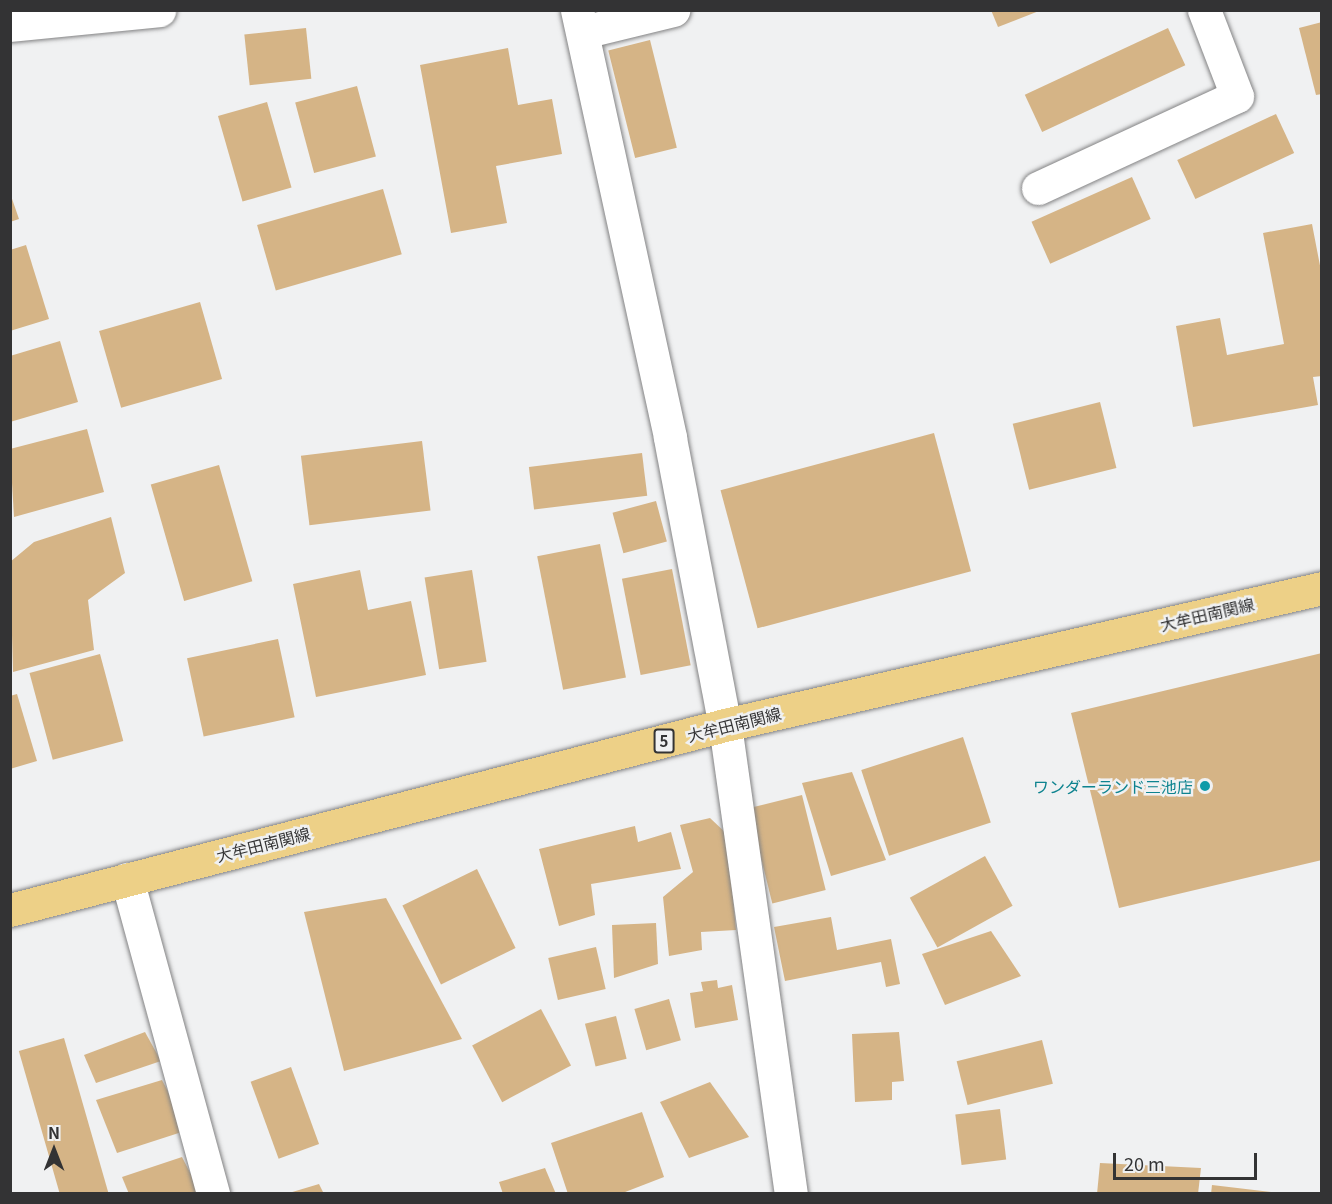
<!DOCTYPE html>
<meta charset="utf-8">
<style>
body{margin:0}
#map{position:relative;width:1332px;height:1204px;overflow:hidden;background:#f0f1f2;font-family:Georgia,"Noto Sans JP",serif}
div>[style]{position:absolute}
.building>*{inset:0;background:#d5b486;transform-origin:0 0}
.roads{filter:drop-shadow(0 0 2px #838384) drop-shadow(0 0 2px #838384)}
.minor>*{height:33px;margin:-16.5px;padding:0 16.5px;transform-origin:16.5px;border-radius:16.5px;background:#fff}
.major>*{height:33px;margin:-16.5px;padding:0 16.5px;transform-origin:16.5px;border-radius:16.5px;background:#edd087}
.dots>*{width:16px;height:16px;translate:-50% -50%;box-sizing:border-box;border:3px solid #f0f1f2;border-radius:50%}
span{translate:-50% -50%;white-space:nowrap;text-align:center;line-height:1.15;-webkit-text-stroke:5px #f0f1f2;paint-order:stroke}
.shield-label span{padding:2px 4px;background:#f0f1f2;border:2px solid;border-radius:4px;-webkit-text-stroke-width:0}
.shield-label{font-size:15px;color:#333334;font-weight:700}
.street-label{font-size:16px;color:#333334}
.culture-label{font-size:16px;color:#0d838f}
.right{translate:-100% -50%;text-align:right}
.frame{position:absolute;inset:0;border:12px solid #333334;pointer-events:none}
.north{position:absolute;left:24px;top:1120px;width:60px;height:60px;-webkit-text-stroke:4px #f0f1f2;paint-order:stroke;rotate:0deg;font-size:16px;font-weight:700;line-height:24px;text-align:center;color:#333334}
.north::after{content:'';display:block;margin:auto;width:21px;height:27px;background:#333334;clip-path:polygon(50% 0,100% 100%,50% 72%,0 100%)}
.scale{position:absolute;left:1113px;top:1153px;width:144px;height:27px;box-sizing:border-box;border:3px solid #333334;border-top:0;padding-left:8px;font-size:18px;line-height:21px;white-space:nowrap;color:#333334;-webkit-text-stroke:4px #f0f1f2;paint-order:stroke}
</style>
<div id="map">
<div class="building">
<div style="clip-path:polygon(991px 10px,1039px 10px,1039px 11px,998px 27px)"></div>
<div style="clip-path:polygon(1322px 22px,1322px 94px,1316px 95px,1299px 28px)"></div>
<div style="left:306px;top:28px;width:51px;height:62px;rotate:84deg"></div>
<div style="left:1168px;top:28px;width:41px;height:158px;rotate:65deg"></div>
<div style="left:650px;top:40px;width:111px;height:43px;rotate:76deg"></div>
<div style="clip-path:polygon(508px 48px,518px 105px,552px 99px,562px 154px,496px 166px,507px 223px,451px 233px,420px 65px)"></div>
<div style="left:357px;top:86px;width:73px;height:64px;rotate:75deg"></div>
<div style="left:267px;top:102px;width:89px;height:51px;rotate:74deg"></div>
<div style="left:1276px;top:114px;width:43px;height:109px;rotate:65deg"></div>
<div style="left:1132px;top:177px;width:46px;height:110px;rotate:66deg"></div>
<div style="left:383px;top:189px;width:68px;height:131px;rotate:74deg"></div>
<div style="clip-path:polygon(10px 193px,19px 219px,10px 222px)"></div>
<div style="clip-path:polygon(1312px 224px,1322px 276px,1322px 376px,1313px 377px,1318px 405px,1193px 427px,1176px 326px,1220px 318px,1227px 355px,1284px 344px,1263px 233px)"></div>
<div style="clip-path:polygon(26px 245px,49px 319px,10px 331px,10px 250px)"></div>
<div style="left:200px;top:302px;width:80px;height:105px;rotate:74deg"></div>
<div style="clip-path:polygon(60px 341px,78px 402px,10px 422px,10px 356px)"></div>
<div style="left:1100px;top:402px;width:68px;height:90px;rotate:76deg"></div>
<div style="clip-path:polygon(87px 429px,104px 492px,14px 517px,10px 449px)"></div>
<div style="left:934px;top:433px;width:143px;height:221px;rotate:75deg"></div>
<div style="left:422px;top:441px;width:70px;height:122px;rotate:83deg"></div>
<div style="left:642px;top:453px;width:43px;height:114px;rotate:83deg"></div>
<div style="left:219px;top:465px;width:121px;height:71px;rotate:74deg"></div>
<div style="left:656px;top:501px;width:42px;height:45px;rotate:75deg"></div>
<div style="clip-path:polygon(111px 517px,125px 573px,88px 600px,94px 650px,13px 672px,10px 562px,34px 542px)"></div>
<div style="left:600px;top:544px;width:136px;height:64px;rotate:79deg"></div>
<div style="left:672px;top:569px;width:98px;height:51px;rotate:79deg"></div>
<div style="clip-path:polygon(360px 570px,368px 610px,411px 601px,426px 675px,316px 697px,293px 584px)"></div>
<div style="left:472px;top:570px;width:93px;height:48px;rotate:81deg"></div>
<div style="left:278px;top:639px;width:80px;height:93px;rotate:78deg"></div>
<div style="clip-path:polygon(1322px 653px,1322px 860px,1119px 908px,1071px 713px)"></div>
<div style="left:100px;top:654px;width:90px;height:73px;rotate:75deg"></div>
<div style="clip-path:polygon(17px 694px,37px 761px,10px 769px,10px 696px)"></div>
<div style="left:963px;top:737px;width:90px;height:107px;rotate:72deg"></div>
<div style="clip-path:polygon(852px 772px,886px 860px,831px 876px,802px 783px)"></div>
<div style="left:802px;top:795px;width:98px;height:55px;rotate:76deg"></div>
<div style="clip-path:polygon(710px 818px,727px 834px,736px 930px,701px 932px,702px 950px,669px 956px,663px 897px,693px 872px,680px 825px)"></div>
<div style="clip-path:polygon(635px 826px,638px 842px,671px 832px,681px 869px,591px 884px,595px 915px,559px 926px,539px 849px)"></div>
<div style="left:985px;top:856px;width:57px;height:86px;rotate:61deg"></div>
<div style="left:477px;top:869px;width:88px;height:83px;rotate:64deg"></div>
<div style="clip-path:polygon(386px 898px,462px 1039px,344px 1071px,304px 912px)"></div>
<div style="clip-path:polygon(831px 917px,837px 950px,891px 939px,900px 984px,886px 987px,881px 962px,785px 981px,774px 927px)"></div>
<div style="clip-path:polygon(656px 923px,658px 964px,614px 978px,612px 925px)"></div>
<div style="clip-path:polygon(991px 931px,1021px 976px,945px 1005px,922px 954px)"></div>
<div style="left:596px;top:947px;width:43px;height:49px;rotate:77deg"></div>
<div style="clip-path:polygon(717px 980px,718px 988px,732px 985px,738px 1020px,695px 1028px,690px 993px,703px 991px,701px 982px)"></div>
<div style="left:669px;top:999px;width:43px;height:36px;rotate:74deg"></div>
<div style="left:541px;top:1009px;width:64px;height:78px;rotate:62deg"></div>
<div style="left:616px;top:1016px;width:44px;height:32px;rotate:76deg"></div>
<div style="clip-path:polygon(145px 1032px,161px 1061px,96px 1083px,84px 1055px)"></div>
<div style="clip-path:polygon(899px 1032px,904px 1081px,892px 1082px,892px 1100px,855px 1102px,852px 1034px)"></div>
<div style="left:64px;top:1038px;width:163px;height:47px;rotate:74deg"></div>
<div style="left:1042px;top:1040px;width:45px;height:88px;rotate:76deg"></div>
<div style="left:291px;top:1067px;width:82px;height:43px;rotate:70deg"></div>
<div style="clip-path:polygon(162px 1080px,188px 1130px,117px 1153px,96px 1100px)"></div>
<div style="clip-path:polygon(710px 1082px,749px 1137px,689px 1158px,660px 1102px)"></div>
<div style="left:1000px;top:1109px;width:51px;height:45px;rotate:83deg"></div>
<div style="clip-path:polygon(642px 1112px,664px 1177px,620px 1194px,568px 1194px,551px 1143px)"></div>
<div style="clip-path:polygon(182px 1157px,201px 1194px,129px 1194px,122px 1177px)"></div>
<div style="clip-path:polygon(1100px 1163px,1201px 1168px,1198px 1194px,1097px 1194px)"></div>
<div style="clip-path:polygon(545px 1168px,556px 1194px,503px 1194px,499px 1182px)"></div>
<div style="clip-path:polygon(319px 1184px,324px 1194px,289px 1194px,289px 1193px)"></div>
<div style="clip-path:polygon(1212px 1185px,1271px 1192px,1271px 1194px,1211px 1194px)"></div>
</div>
<div class="roads">
<div class="minor">
<div style="left:577px;top:10px;width:438px;rotate:77.7deg"></div>
<div style="left:670px;top:438px;width:292px;rotate:79.2deg"></div>
<div style="left:725px;top:725px;width:474px;rotate:82deg"></div>
<div style="left:10px;top:25px;width:150px;rotate:-5.7deg"></div>
<div style="left:583px;top:32px;width:93px;rotate:-13.7deg"></div>
<div style="left:1038px;top:188px;width:219px;rotate:-24.8deg"></div>
<div style="left:1237px;top:96px;width:92px;rotate:-111deg"></div>
<div style="left:127px;top:879px;width:327px;rotate:74.7deg"></div>
</div>
<div class="major">
<div style="left:10px;top:910px;width:739px;rotate:-14.51deg"></div>
<div style="left:725px;top:725px;width:613px;rotate:-12.92deg"></div>
</div>
</div>
<div class="dots">
<div style="left:1205px;top:786px;background:#0f9aa8"></div>
</div>
<div class="shield-label">
<span style="left:664px;top:741px">5</span>
</div>
<div class="street-label">
<span style="left:1207px;top:614px;rotate:-13deg">大牟田南関線</span>
<span style="left:734px;top:724px;rotate:-14deg">大牟田南関線</span>
<span style="left:263px;top:844px;rotate:-14deg">大牟田南関線</span>
</div>
<div class="culture-label">
<span class="right" style="left:1193px;top:786px">ワンダーランド三池店</span>
</div>
<div class="frame"></div>
<div class="north">N</div>
<div class="scale">20 m</div>
</div>
